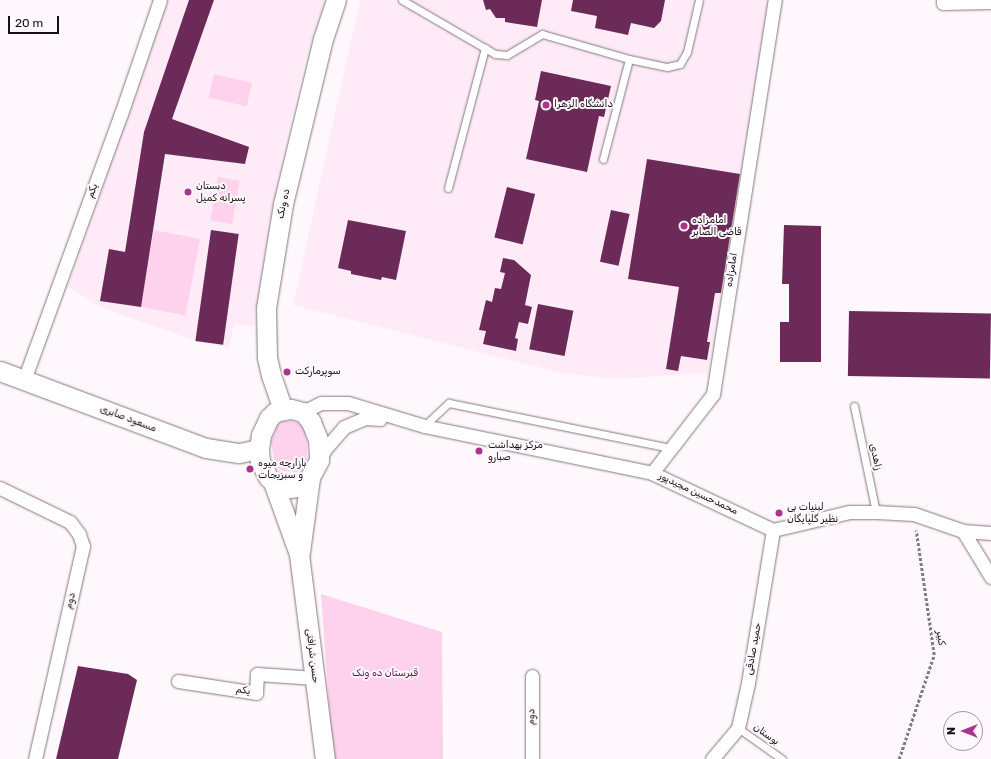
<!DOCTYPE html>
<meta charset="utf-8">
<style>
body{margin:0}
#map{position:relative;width:991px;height:759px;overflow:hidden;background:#fef7fb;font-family:Rubik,Vazirmatn,sans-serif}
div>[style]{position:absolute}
.built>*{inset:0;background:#feebf7}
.green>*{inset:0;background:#fed1ed;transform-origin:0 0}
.building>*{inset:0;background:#6c2a59;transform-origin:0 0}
.path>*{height:2.5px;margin-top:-1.25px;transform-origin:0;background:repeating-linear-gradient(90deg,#817c7f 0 3px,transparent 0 5px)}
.roads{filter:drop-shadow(0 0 1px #82787e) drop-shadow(0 0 1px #82787e)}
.lane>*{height:7px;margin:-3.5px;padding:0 3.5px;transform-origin:3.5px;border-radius:3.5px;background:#fff}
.street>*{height:13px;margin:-6.5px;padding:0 6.5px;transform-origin:6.5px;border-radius:6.5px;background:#fff}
.secondary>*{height:19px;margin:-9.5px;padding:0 9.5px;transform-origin:9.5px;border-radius:9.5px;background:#fff}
.dots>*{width:11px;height:11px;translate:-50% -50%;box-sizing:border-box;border:2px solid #fef7fb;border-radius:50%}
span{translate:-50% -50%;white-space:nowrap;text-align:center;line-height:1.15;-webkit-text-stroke:4px #fef7fb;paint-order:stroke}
.poi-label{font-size:10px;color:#151114}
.left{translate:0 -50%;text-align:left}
.street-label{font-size:10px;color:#151114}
.park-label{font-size:10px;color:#680d52}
.north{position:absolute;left:943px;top:711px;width:40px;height:40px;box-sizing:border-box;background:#fef7fb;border:1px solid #a19b9f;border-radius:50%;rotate:270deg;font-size:11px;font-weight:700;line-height:16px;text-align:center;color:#151114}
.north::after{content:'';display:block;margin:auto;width:14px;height:18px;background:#ac358c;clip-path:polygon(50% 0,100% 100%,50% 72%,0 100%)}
.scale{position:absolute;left:8px;top:16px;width:51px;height:18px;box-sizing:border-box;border:2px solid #151114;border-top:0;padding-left:5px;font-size:12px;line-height:14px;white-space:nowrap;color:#151114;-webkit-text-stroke:3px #fef7fb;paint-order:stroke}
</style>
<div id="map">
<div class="built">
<div style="clip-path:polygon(167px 0,326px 0,305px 62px,283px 157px,269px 228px,254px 326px,234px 324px,229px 348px,195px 341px,98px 306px,68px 286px)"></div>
<div style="clip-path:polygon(360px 0,774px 0,708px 373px,614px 379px,563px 373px,293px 305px)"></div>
</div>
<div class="green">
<div style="left:214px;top:74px;width:39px;height:24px;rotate:13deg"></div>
<div style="left:218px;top:177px;width:22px;height:44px;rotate:10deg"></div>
<div style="left:154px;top:230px;width:47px;height:78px;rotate:11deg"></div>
<div style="clip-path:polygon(284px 421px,292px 421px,301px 423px,305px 433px,307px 441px,307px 462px,305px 469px,297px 472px,282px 471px,275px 467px,271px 442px,277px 425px)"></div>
<div style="clip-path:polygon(321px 594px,442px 632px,443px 759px,333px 759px)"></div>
</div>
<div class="building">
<div style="clip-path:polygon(189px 0,214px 0,172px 119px,249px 147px,245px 164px,165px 154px,141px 307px,100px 301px,109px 249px,125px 252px,144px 132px)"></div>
<div style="clip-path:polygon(483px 0,542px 0,537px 27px,505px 22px,505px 18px,496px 18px,490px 9px,486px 10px)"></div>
<div style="clip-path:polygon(573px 0,665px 0,661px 21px,654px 28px,631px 23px,628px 35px,595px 28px,597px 16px,571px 11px)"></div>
<div style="clip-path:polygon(541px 71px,611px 86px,604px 117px,599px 116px,587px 172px,526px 159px,539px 101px,535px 100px)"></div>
<div style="clip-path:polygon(647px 159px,740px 174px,721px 293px,715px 293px,707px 342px,710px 342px,707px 360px,681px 356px,678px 371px,666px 369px,679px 287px,628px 279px)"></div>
<div style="left:507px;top:187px;width:29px;height:52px;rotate:14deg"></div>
<div style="left:611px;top:210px;width:19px;height:53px;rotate:12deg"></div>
<div style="clip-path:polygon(348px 220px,406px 231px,396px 280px,382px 277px,381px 280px,351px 274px,351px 271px,338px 268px)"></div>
<div style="clip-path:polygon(784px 225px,821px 226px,821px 362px,780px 362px,780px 322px,789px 322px,789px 284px,782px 284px)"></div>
<div style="left:211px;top:230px;width:28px;height:112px;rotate:8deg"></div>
<div style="clip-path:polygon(503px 258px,514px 260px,531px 275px,525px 305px,532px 307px,528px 324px,519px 322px,515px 338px,518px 339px,516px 351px,483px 344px,486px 331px,479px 330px,486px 300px,492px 302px,495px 288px,501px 289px,505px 273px,500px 272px)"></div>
<div style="left:538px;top:304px;width:36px;height:46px;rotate:11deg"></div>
<div style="left:849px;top:311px;width:142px;height:65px;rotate:1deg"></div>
<div style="clip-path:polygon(78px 666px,128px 674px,137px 680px,118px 759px,56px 759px)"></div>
</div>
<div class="path">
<div style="left:899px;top:759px;width:110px;rotate:-71.4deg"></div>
<div style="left:934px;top:655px;width:126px;rotate:-98.2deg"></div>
</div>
<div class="roads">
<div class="lane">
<div style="left:402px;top:0;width:108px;rotate:30.1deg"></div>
<div style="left:495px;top:54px;width:12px;rotate:5deg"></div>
<div style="left:507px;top:55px;width:41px;rotate:-31deg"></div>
<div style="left:542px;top:34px;width:91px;rotate:16deg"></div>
<div style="left:629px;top:59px;width:39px;rotate:12deg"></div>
<div style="left:667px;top:67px;width:13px;rotate:-13deg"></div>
<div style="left:680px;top:64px;width:14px;rotate:-60deg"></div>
<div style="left:687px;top:52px;width:53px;rotate:-77deg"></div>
<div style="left:603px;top:159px;width:103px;rotate:-75.4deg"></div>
<div style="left:448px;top:188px;width:145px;rotate:-75.2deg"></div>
<div style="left:854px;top:406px;width:108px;rotate:78.3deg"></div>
<div style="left:424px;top:426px;width:34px;rotate:-43deg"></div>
<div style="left:449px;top:403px;width:227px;rotate:11.5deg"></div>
<div style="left:738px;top:728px;width:54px;rotate:35.2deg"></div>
</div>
<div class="street">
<div style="left:943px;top:0;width:3px;rotate:90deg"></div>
<div style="left:943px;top:3px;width:48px;rotate:-1.2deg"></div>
<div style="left:24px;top:380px;width:283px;rotate:-70deg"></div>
<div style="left:121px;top:114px;width:120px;rotate:-71.1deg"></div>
<div style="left:303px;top:412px;width:20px;rotate:-27deg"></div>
<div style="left:321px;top:403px;width:27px"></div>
<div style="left:348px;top:403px;width:79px;rotate:16.8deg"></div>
<div style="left:424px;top:426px;width:233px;rotate:11.6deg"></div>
<div style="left:652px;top:473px;width:134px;rotate:25.2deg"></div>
<div style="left:773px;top:530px;width:78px;rotate:-13.3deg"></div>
<div style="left:849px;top:512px;width:27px"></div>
<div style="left:876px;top:512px;width:38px;rotate:3deg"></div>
<div style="left:914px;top:514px;width:52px;rotate:19.1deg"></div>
<div style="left:963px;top:531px;width:28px;rotate:4deg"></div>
<div style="left:319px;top:460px;width:13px;rotate:-61deg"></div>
<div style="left:325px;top:449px;width:29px;rotate:-49deg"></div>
<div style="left:344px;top:427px;width:23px;rotate:-23deg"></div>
<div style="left:365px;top:418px;width:15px;rotate:4deg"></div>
<div style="left:652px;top:473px;width:100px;rotate:-52.3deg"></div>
<div style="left:713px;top:394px;width:399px;rotate:-81.1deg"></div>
<div style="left:0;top:488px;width:78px;rotate:25.9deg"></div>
<div style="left:70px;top:522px;width:15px;rotate:53deg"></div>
<div style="left:79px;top:534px;width:13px;rotate:72deg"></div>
<div style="left:83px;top:546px;width:218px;rotate:102.7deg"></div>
<div style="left:963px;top:531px;width:54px;rotate:58.7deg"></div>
<div style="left:532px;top:676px;width:83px;rotate:90deg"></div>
<div style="left:178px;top:681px;width:79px;rotate:8.7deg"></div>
<div style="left:256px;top:693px;width:19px;rotate:-87deg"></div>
<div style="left:257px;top:674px;width:58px;rotate:3.9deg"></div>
<div style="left:712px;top:759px;width:40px;rotate:-50deg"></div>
<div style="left:738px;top:728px;width:46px;rotate:-77.5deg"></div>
<div style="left:748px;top:683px;width:155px;rotate:-80.7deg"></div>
</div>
<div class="secondary">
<div style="left:0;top:371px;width:220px;rotate:20.5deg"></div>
<div style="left:206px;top:448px;width:33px;rotate:9deg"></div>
<div style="left:239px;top:453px;width:20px;rotate:-11deg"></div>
<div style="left:291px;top:409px;width:12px;rotate:14deg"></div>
<div style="left:303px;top:412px;width:13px;rotate:51deg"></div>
<div style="left:311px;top:422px;width:18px;rotate:68deg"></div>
<div style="left:318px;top:439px;width:21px;rotate:87deg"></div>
<div style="left:319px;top:460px;width:24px;rotate:118deg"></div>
<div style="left:308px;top:481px;width:11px;rotate:146deg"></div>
<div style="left:299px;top:487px;width:11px;rotate:175deg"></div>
<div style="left:288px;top:488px;width:16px;rotate:-158deg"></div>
<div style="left:273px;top:482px;width:7px;rotate:-135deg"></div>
<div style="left:268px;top:477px;width:18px;rotate:-117deg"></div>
<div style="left:260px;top:461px;width:12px;rotate:-95deg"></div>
<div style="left:259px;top:449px;width:14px;rotate:-82deg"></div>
<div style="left:261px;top:435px;width:19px;rotate:-65deg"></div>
<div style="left:269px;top:418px;width:8px;rotate:-45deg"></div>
<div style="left:275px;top:412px;width:16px;rotate:-11deg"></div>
<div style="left:283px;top:410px;width:37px;rotate:-109deg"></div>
<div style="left:271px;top:375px;width:18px;rotate:-103deg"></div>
<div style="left:267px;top:357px;width:49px;rotate:-91.2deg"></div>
<div style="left:266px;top:308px;width:105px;rotate:-80.7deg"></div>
<div style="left:283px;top:204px;width:170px;rotate:-76.4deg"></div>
<div style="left:323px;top:39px;width:41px;rotate:-71.6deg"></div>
<div style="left:273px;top:482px;width:77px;rotate:70.1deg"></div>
<div style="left:299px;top:554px;width:207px;rotate:82.8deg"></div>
<div style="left:300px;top:552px;width:75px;rotate:-82.3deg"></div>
</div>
</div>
<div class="dots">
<div style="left:546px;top:105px;background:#ac358c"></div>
<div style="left:188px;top:192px;background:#ac358c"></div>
<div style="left:684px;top:226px;background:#ac358c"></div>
<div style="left:287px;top:372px;background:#ac358c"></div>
<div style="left:479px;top:451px;background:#ac358c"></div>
<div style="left:250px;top:469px;background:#ac358c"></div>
<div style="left:779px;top:513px;background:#ac358c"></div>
</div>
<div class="poi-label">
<span class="left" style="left:554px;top:105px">دانشگاه الزهرا</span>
<span class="left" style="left:196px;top:192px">دبستان<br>پسرانه كميل</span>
<span class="left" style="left:692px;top:226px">امامزاده<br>قاضی الصابر</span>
<span class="left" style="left:295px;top:372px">سوپرمارکت</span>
<span class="left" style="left:488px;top:451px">مرکز بهداشت<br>صبارو</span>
<span class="left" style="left:258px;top:469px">بازارچه میوه<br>و سبزیجات</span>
<span class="left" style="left:787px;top:513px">لبنیات بی<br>نظیر گلپایگان</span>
</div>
<div class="street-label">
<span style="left:93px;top:191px;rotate:-70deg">یکم</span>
<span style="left:284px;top:204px;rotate:-78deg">ده ونک</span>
<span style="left:732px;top:270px;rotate:-81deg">امامزاده</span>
<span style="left:128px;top:419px;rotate:21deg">مسعود صابری</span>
<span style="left:875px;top:457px;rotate:78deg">زاهدی</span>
<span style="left:698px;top:494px;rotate:25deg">محمدحسین مجیدپور</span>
<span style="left:71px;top:601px;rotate:-77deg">دوم</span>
<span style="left:940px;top:638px;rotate:82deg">کبیر</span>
<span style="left:754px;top:649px;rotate:-80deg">حمید صادقی</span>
<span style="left:312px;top:656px;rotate:83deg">حسن شرافتی</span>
<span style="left:243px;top:691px;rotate:9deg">یکم</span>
<span style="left:532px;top:717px;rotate:-90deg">دوم</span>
<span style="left:766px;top:735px;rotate:35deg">بوستان</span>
</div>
<div class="park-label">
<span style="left:385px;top:674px">قبرستان ده ونک</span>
</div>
<div class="north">N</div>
<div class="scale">20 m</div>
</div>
